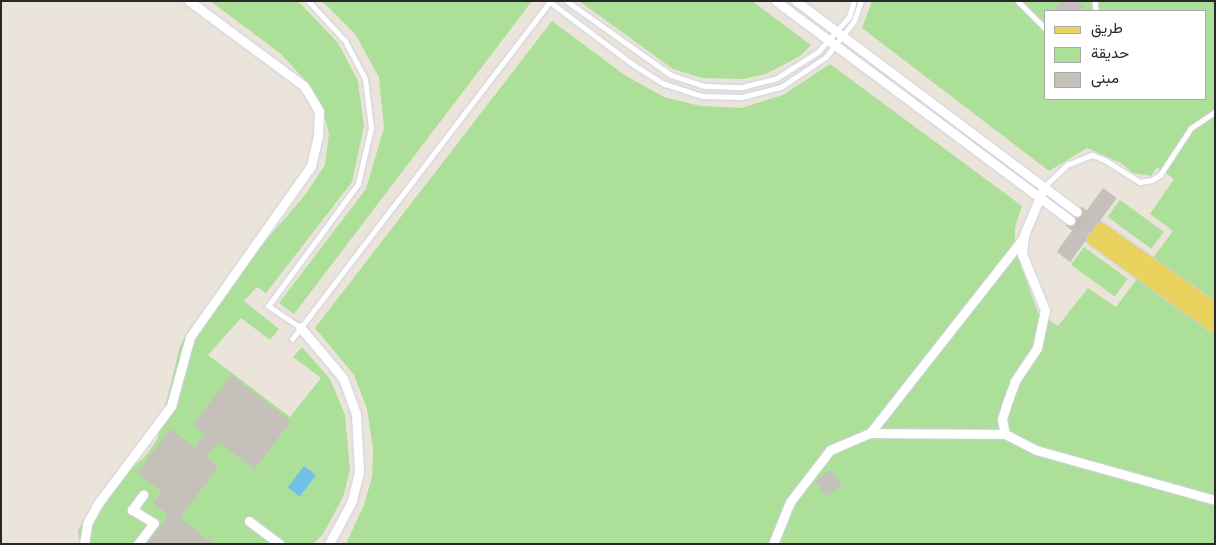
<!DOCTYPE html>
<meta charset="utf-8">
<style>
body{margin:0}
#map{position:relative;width:1216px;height:545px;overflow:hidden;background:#eae4da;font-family:Lato,Vazirmatn,sans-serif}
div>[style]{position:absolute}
.green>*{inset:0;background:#acdf98;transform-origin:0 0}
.water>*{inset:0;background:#70c1e9;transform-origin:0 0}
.building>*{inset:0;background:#c5c1ba;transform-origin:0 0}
.primary-tunnel>*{height:14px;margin-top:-7px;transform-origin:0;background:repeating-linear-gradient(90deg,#c3beb6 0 14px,transparent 0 21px)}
.roads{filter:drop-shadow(0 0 1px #cfd1e1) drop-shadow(0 0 1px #cfd1e1)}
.lane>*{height:4.5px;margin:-2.25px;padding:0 2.25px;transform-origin:2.25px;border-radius:2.25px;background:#fff}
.street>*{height:9px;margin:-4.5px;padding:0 4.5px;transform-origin:4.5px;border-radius:4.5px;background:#fff}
.primary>*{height:14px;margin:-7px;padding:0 7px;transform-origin:7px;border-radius:7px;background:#ead25f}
span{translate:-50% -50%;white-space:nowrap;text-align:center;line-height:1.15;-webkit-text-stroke:4.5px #fff;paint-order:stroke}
.frame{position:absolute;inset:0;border:2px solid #282828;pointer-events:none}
.legend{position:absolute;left:1044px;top:10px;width:162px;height:90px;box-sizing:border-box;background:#fff;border:1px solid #a9a9a9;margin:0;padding:6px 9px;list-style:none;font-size:15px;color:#282828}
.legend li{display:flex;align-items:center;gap:10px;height:25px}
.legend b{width:25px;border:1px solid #a9a9a9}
</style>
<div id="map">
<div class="green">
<div style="clip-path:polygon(210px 1px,298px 1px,338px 43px,358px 81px,364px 126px,352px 182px,266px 293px,257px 287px,244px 301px,279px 329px,270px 340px,241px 318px,208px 355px,290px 417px,321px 378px,293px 357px,302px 347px,330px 379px,345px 415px,350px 470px,343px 497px,323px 534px,313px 544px,80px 544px,78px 530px,106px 486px,144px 458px,157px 440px,180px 346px,189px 330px,305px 195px,325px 165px,329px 133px,320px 102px,306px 81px,281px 54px)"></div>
<div style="clip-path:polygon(322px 1px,532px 1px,294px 314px,279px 303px,366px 189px,384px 128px,379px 77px,355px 34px)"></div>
<div style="clip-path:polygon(579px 1px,752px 1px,811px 45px,800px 56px,766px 74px,744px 79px,702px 78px,673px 69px)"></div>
<div style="clip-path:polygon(evenodd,872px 1px,1215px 1px,1215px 544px,346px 544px,364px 505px,372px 477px,373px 449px,367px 409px,354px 375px,315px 328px,552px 21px,626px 76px,664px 97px,700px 106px,741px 108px,783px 95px,830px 64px,1022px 206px,1015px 227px,1015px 249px,1038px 313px,1058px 326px,1088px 288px,1116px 307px,1173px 231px,1150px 214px,1174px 179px,1157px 167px,1151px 176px,1133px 173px,1121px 163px,1087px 148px,1049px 171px,862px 28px,872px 1px,1045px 11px,1205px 11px,1205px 99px,1045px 99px,1045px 11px)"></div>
<div style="left:1120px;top:200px;width:54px;height:21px;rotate:36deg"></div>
<div style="left:1084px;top:247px;width:54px;height:22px;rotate:36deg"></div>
</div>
<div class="water">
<div style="left:304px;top:466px;width:15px;height:27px;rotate:37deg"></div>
</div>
<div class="building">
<div style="clip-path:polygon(1061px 1px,1077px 1px,1084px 7px,1081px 11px,1054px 11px)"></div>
<div style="left:1103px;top:188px;width:17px;height:79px;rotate:36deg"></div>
<div style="clip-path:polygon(231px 375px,291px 421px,255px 469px,218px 442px,206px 458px,218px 467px,180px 518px,214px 544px,147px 544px,169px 515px,153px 503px,162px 492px,137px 473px,170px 429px,195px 448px,205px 434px,193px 425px)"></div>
<div style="left:831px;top:470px;width:19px;height:19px;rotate:55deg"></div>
</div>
<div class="primary-tunnel">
<div style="left:1077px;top:212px;width:30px;rotate:37deg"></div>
<div style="left:1070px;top:220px;width:31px;rotate:38deg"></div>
</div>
<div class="roads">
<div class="lane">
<div style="left:549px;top:1px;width:106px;rotate:37deg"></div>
<div style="left:634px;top:65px;width:36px;rotate:32deg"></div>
<div style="left:665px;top:84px;width:39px;rotate:18deg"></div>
<div style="left:702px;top:96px;width:40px;rotate:1.4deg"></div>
<div style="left:742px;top:97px;width:40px;rotate:-14.4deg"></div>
<div style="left:781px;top:87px;width:54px;rotate:-33.7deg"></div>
<div style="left:826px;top:57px;width:46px;rotate:-52.1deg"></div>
<div style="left:854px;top:21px;width:21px;rotate:-71deg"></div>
<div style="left:567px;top:1px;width:128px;rotate:35.4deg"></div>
<div style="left:671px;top:75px;width:36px;rotate:18deg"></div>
<div style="left:705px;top:86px;width:37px;rotate:2deg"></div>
<div style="left:742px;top:87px;width:36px;rotate:-14deg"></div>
<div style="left:777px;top:78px;width:49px;rotate:-32.4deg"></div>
<div style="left:818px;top:52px;width:47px;rotate:-48.5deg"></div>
<div style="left:849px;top:17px;width:17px;rotate:-73deg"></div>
<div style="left:1018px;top:1px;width:38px;rotate:45deg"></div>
<div style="left:1095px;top:1px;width:10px;rotate:84deg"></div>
<div style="left:1044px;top:187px;width:32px;rotate:-44deg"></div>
<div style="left:1067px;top:165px;width:27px;rotate:-22deg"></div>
<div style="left:1092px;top:155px;width:14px;rotate:21deg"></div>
<div style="left:1105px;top:160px;width:41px;rotate:32.2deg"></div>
<div style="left:1140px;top:182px;width:12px;rotate:-9deg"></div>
<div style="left:1152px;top:180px;width:9px;rotate:-32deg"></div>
<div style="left:1160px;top:175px;width:56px;rotate:-56.6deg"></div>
<div style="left:1191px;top:128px;width:29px;rotate:-34deg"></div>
<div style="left:299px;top:327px;width:37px;rotate:-146deg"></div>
<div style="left:268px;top:306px;width:152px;rotate:-53.6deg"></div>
<div style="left:358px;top:184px;width:57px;rotate:-76.9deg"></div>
<div style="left:371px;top:128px;width:49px;rotate:-97deg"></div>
<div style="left:365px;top:79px;width:43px;rotate:-117.8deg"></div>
<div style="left:345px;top:41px;width:54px;rotate:-132.8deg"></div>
<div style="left:292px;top:339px;width:424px;rotate:-52.6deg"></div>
</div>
<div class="street">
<div style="left:776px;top:1px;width:367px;rotate:36.7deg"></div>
<div style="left:796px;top:1px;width:351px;rotate:36.9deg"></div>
<div style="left:1044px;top:187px;width:52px;rotate:112.6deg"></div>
<div style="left:1024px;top:235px;width:19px;rotate:96deg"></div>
<div style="left:1022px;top:254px;width:61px;rotate:67.7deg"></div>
<div style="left:1045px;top:310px;width:39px;rotate:102deg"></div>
<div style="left:1037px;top:348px;width:40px;rotate:124deg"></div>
<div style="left:1015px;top:381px;width:27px;rotate:110deg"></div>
<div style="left:1006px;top:406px;width:14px;rotate:107deg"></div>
<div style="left:1002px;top:419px;width:15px;rotate:79deg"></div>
<div style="left:1005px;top:434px;width:35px;rotate:27deg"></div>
<div style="left:1036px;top:450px;width:186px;rotate:15.6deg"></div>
<div style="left:300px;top:327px;width:67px;rotate:49.9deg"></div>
<div style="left:343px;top:378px;width:38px;rotate:70deg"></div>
<div style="left:356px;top:414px;width:58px;rotate:87deg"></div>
<div style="left:359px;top:472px;width:30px;rotate:104deg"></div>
<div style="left:352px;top:501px;width:49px;rotate:118.1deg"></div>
<div style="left:870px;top:433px;width:249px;rotate:-51.8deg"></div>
<div style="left:249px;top:521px;width:39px;rotate:37deg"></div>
<div style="left:84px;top:544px;width:20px;rotate:-81deg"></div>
<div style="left:87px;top:524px;width:21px;rotate:-62deg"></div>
<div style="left:97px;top:505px;width:124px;rotate:-53.2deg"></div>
<div style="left:171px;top:406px;width:72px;rotate:-74.6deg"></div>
<div style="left:190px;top:337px;width:209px;rotate:-54.7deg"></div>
<div style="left:311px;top:166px;width:31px;rotate:-77deg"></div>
<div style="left:318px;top:136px;width:25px;rotate:-88deg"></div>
<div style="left:319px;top:111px;width:29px;rotate:-121deg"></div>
<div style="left:304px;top:86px;width:143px;rotate:-143.5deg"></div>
<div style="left:138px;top:544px;width:26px;rotate:-53deg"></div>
<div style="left:154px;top:523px;width:26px;rotate:-149deg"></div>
<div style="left:132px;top:510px;width:19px;rotate:-54deg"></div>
<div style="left:773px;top:544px;width:45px;rotate:-68deg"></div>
<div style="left:790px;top:502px;width:66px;rotate:-52.4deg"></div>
<div style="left:830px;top:450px;width:43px;rotate:-23deg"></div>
<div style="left:870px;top:433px;width:135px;rotate:0.4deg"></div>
</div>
<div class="primary">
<div style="left:1101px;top:230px;width:139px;rotate:35.1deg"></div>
<div style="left:1094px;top:239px;width:149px;rotate:35.7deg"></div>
</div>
</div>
<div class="frame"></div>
<ul class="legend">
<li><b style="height:6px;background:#ead25f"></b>طريق</li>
<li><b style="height:14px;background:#acdf98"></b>حديقة</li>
<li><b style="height:14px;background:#c5c1ba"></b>مبنى</li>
</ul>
</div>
